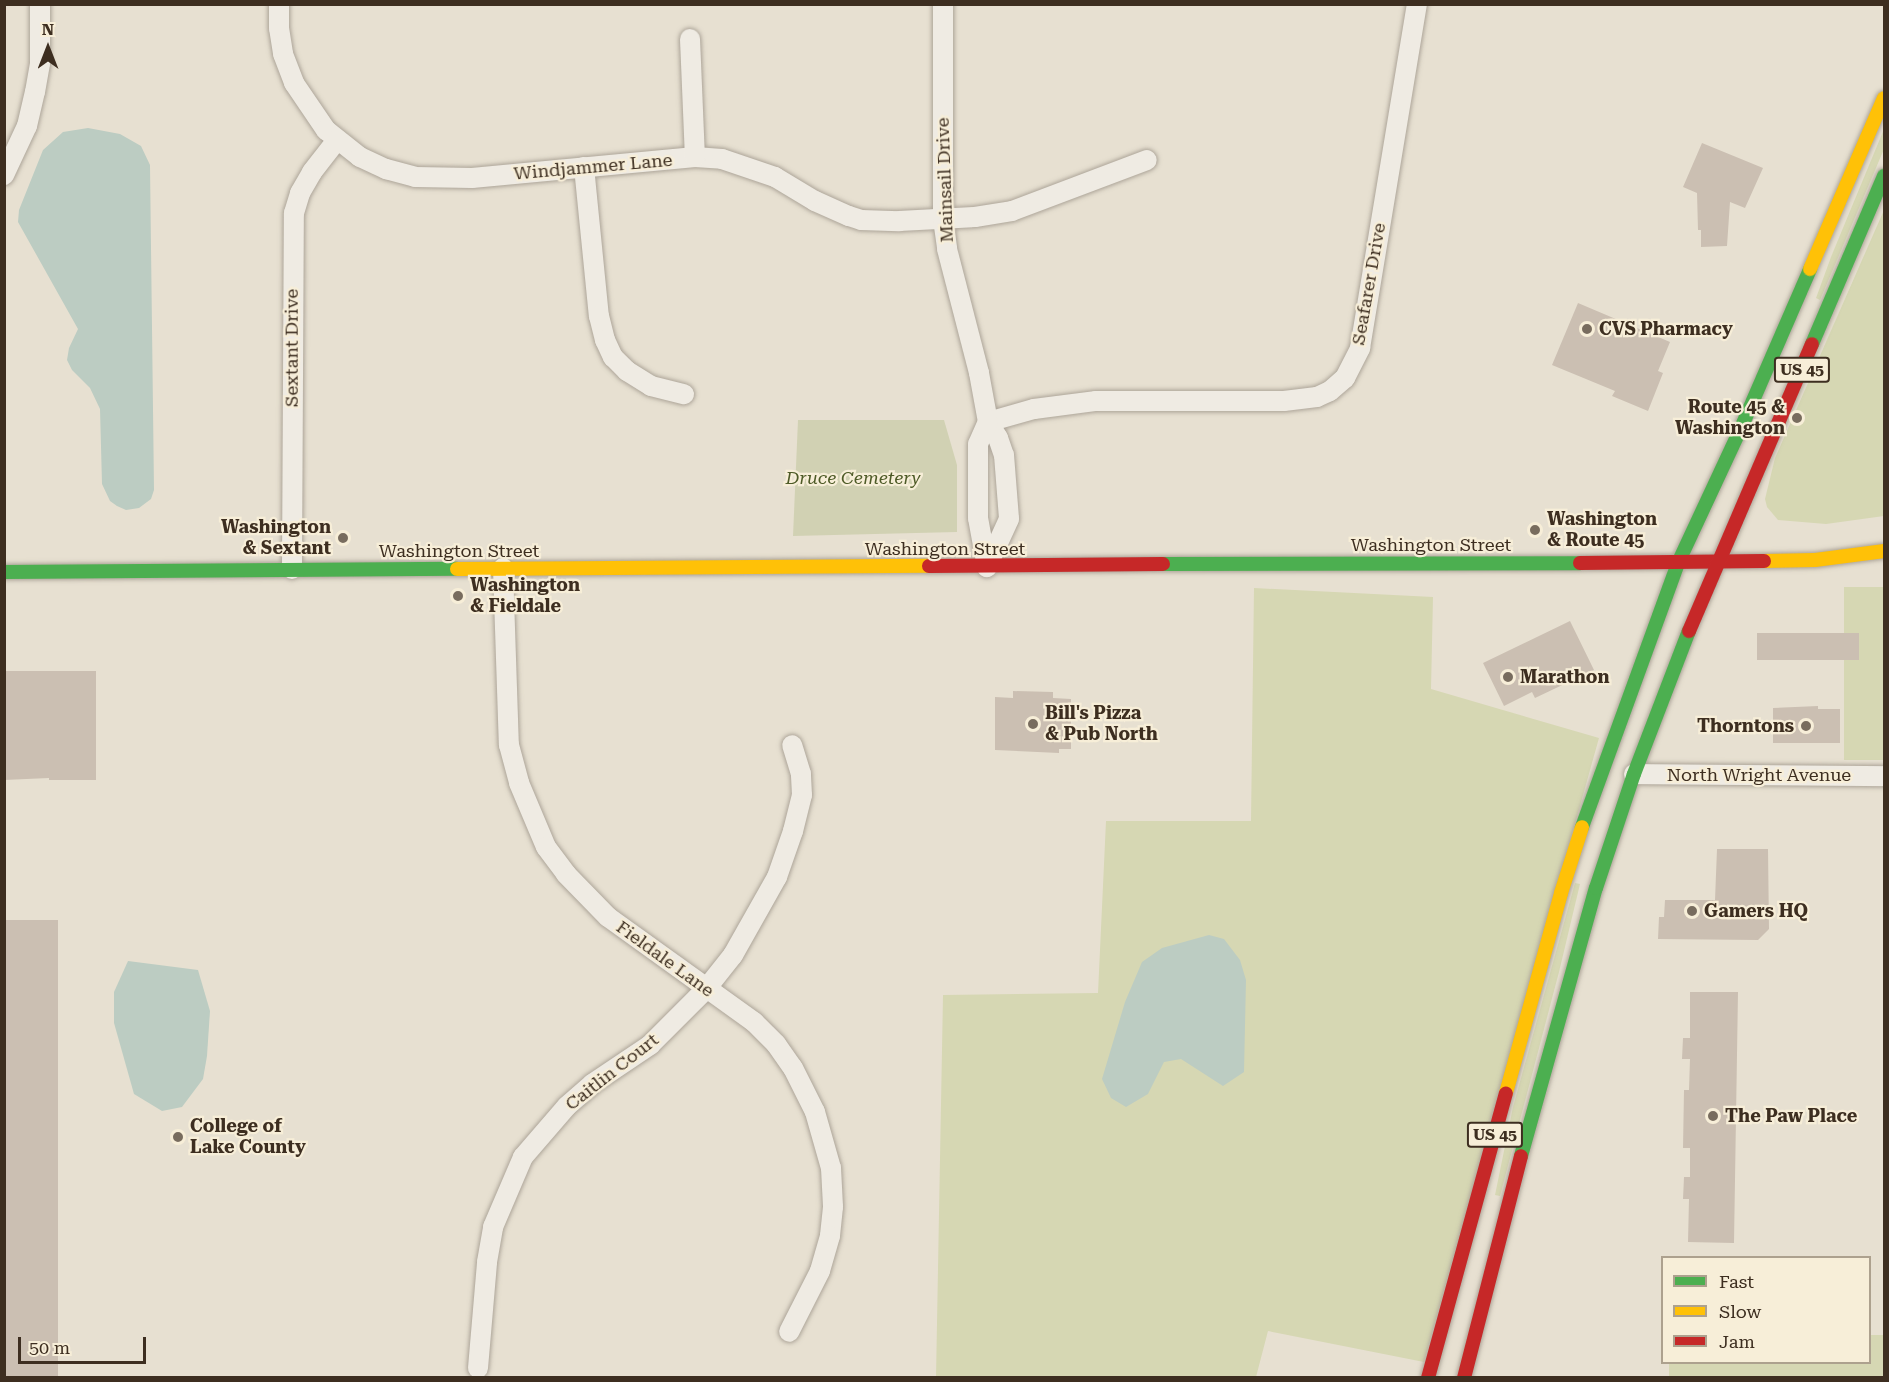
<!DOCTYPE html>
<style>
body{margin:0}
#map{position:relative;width:1889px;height:1382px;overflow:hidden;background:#e7e0d1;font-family:"Roboto Serif",serif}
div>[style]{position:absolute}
.green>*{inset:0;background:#d6d7b3;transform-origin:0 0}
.cemetery>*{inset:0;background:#d1d1b3}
.water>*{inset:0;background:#bcccc2}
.building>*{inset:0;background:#cbbfb2;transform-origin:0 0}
.roads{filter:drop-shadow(0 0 2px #ada599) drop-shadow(0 0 2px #ada599)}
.street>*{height:20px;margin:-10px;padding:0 10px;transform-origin:10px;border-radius:10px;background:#efebe3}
.fast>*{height:14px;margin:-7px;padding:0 7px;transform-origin:7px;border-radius:7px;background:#4caf50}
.slow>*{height:14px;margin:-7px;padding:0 7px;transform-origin:7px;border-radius:7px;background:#ffc107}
.jam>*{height:14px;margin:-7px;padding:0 7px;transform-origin:7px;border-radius:7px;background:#c62828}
.dots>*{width:16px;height:16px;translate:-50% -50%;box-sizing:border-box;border:3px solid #f7eed8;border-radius:50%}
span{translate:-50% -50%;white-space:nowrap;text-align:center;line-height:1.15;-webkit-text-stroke:4.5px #f7eed8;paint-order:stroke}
.shield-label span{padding:2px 4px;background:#f7eed8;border:2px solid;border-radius:4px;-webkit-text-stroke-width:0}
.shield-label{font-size:16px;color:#3d2e20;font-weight:700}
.street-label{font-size:18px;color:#3d2e20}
.poi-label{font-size:18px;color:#3d2e20;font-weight:700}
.left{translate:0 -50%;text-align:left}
.right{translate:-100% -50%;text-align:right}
.park-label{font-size:18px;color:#4d5a26;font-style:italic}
.frame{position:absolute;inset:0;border:6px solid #3d2e20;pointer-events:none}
.legend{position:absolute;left:1661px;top:1256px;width:210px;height:108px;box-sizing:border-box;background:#f7eed8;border:2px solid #ada18e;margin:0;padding:8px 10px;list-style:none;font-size:18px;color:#3d2e20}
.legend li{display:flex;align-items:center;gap:12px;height:30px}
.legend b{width:30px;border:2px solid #ada18e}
.north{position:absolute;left:18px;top:18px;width:60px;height:60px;-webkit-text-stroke:4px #f7eed8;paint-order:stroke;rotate:0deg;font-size:16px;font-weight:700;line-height:24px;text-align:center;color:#3d2e20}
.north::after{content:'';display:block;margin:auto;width:21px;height:27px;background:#3d2e20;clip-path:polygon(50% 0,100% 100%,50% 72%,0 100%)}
.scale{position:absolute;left:18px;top:1337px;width:128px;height:27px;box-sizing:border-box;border:3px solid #3d2e20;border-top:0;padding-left:8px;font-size:18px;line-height:21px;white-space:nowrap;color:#3d2e20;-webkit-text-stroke:4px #f7eed8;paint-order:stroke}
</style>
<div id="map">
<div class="green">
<div style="clip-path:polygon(1884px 129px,1884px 149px,1820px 300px,1816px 298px,1831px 257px)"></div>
<div style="clip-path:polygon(1884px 210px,1884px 516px,1826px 524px,1778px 520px,1767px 507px,1765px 499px,1775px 458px)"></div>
<div style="left:1884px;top:587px;width:173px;height:40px;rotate:90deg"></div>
<div style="clip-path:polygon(1254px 588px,1433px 597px,1431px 689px,1599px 738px,1424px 1362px,1268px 1331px,1256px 1377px,936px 1378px,943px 995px,1098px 993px,1106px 821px,1251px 821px)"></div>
<div style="clip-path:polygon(1575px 883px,1580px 884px,1559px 972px,1500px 1196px,1495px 1195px,1513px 1107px)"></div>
<div style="clip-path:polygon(1870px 1335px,1884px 1335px,1884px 1377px,1669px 1377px,1669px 1363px,1870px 1362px)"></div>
</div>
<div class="cemetery">
<div style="clip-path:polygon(798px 420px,944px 420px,957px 465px,957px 532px,793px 536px)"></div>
</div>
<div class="water">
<div style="clip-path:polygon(88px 128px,120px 134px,141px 146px,150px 165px,154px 490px,151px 499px,139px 508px,126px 510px,117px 506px,110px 501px,102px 484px,100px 409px,90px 388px,72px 370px,67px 360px,69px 348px,78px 329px,18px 222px,19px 210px,43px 150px,63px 132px)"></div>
<div style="clip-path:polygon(1209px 935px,1224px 939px,1240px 960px,1246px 980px,1244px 1072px,1223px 1086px,1181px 1059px,1164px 1062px,1148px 1094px,1126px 1107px,1111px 1098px,1102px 1079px,1125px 1002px,1142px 962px,1162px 948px)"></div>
<div style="clip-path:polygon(128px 961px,198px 970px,210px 1011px,207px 1056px,203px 1079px,182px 1107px,162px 1111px,134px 1094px,114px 1023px,114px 992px)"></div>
</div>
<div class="building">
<div style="clip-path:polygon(1702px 143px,1763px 168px,1745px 208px,1730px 202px,1727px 246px,1701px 247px,1701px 230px,1698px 230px,1697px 193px,1683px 187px)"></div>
<div style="clip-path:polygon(1578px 303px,1670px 342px,1658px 371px,1663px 373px,1648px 411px,1612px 396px,1615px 391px,1552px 365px)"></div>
<div style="clip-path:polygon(1570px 621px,1594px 670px,1535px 698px,1532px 692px,1504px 706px,1483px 663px)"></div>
<div style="left:1757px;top:633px;width:102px;height:27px"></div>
<div style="clip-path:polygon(4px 671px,96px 671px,96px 780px,49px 780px,49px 778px,4px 780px)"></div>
<div style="clip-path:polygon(1013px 691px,1053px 692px,1053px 698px,1071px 699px,1071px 749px,1059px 749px,1059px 753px,995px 750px,995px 697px,1013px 698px)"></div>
<div style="clip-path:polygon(1818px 706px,1818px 709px,1840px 709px,1840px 743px,1773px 743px,1773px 708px)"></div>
<div style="clip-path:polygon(1717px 849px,1768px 849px,1769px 929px,1758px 940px,1658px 939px,1659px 917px,1664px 917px,1665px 900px,1715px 900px)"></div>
<div style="left:4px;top:920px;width:54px;height:457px"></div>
<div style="clip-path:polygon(1690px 992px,1738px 992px,1734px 1243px,1688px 1242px,1689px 1199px,1683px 1199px,1684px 1177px,1690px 1177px,1690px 1148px,1683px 1148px,1684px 1090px,1689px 1090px,1690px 1059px,1682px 1059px,1683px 1038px,1690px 1038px)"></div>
</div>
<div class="roads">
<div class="street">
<div style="left:279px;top:4px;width:24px;rotate:90deg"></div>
<div style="left:279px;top:28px;width:26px;rotate:81deg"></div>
<div style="left:283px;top:54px;width:31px;rotate:69deg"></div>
<div style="left:294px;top:83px;width:57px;rotate:55.8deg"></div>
<div style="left:326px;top:130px;width:43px;rotate:38.5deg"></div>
<div style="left:360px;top:157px;width:29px;rotate:25deg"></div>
<div style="left:386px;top:169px;width:30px;rotate:15deg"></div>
<div style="left:415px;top:177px;width:57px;rotate:1deg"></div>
<div style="left:472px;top:178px;width:224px;rotate:-5.4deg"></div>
<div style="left:695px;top:157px;width:27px;rotate:4deg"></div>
<div style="left:722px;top:159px;width:56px;rotate:18.8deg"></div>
<div style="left:775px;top:177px;width:47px;rotate:31deg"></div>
<div style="left:815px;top:201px;width:37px;rotate:24deg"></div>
<div style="left:849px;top:216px;width:13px;rotate:18deg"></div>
<div style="left:861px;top:220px;width:38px;rotate:2deg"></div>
<div style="left:899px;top:221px;width:76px;rotate:-3deg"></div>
<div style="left:975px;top:217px;width:37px;rotate:-9deg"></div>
<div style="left:1012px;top:211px;width:144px;rotate:-20.7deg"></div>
<div style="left:943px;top:4px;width:215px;rotate:90deg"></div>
<div style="left:943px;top:219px;width:30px;rotate:82deg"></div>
<div style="left:947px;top:249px;width:128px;rotate:75.5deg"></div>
<div style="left:979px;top:373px;width:50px;rotate:79.6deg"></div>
<div style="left:988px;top:422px;width:19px;rotate:58deg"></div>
<div style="left:998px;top:438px;width:18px;rotate:71deg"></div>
<div style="left:1004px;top:455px;width:64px;rotate:85.5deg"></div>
<div style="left:1009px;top:519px;width:53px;rotate:114.6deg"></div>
<div style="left:690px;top:39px;width:118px;rotate:87.6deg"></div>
<div style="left:584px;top:167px;width:150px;rotate:84.3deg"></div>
<div style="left:599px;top:316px;width:25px;rotate:76deg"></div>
<div style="left:605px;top:340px;width:19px;rotate:65deg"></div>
<div style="left:613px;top:357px;width:20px;rotate:45deg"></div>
<div style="left:627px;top:371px;width:28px;rotate:32deg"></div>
<div style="left:651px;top:386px;width:34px;rotate:14deg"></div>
<div style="left:4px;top:175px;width:54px;rotate:-64.9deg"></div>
<div style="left:27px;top:126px;width:35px;rotate:-77deg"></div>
<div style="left:35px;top:92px;width:29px;rotate:-80deg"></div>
<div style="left:40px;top:63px;width:59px;rotate:-90deg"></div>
<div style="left:988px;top:422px;width:48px;rotate:-15.8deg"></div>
<div style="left:1034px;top:409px;width:63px;rotate:-7.4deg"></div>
<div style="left:1096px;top:401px;width:188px"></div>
<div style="left:1284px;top:401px;width:33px;rotate:-7deg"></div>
<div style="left:1317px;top:397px;width:14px;rotate:-25deg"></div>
<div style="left:1330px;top:391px;width:20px;rotate:-41deg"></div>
<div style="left:1345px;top:378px;width:34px;rotate:-63deg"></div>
<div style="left:1360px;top:348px;width:349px;rotate:-80.6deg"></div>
<div style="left:987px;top:567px;width:50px;rotate:-100.4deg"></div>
<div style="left:978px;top:518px;width:74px;rotate:-90deg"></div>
<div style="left:978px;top:444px;width:24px;rotate:-66deg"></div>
<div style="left:503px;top:568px;width:177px;rotate:88.1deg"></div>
<div style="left:509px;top:745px;width:39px;rotate:75deg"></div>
<div style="left:519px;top:783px;width:69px;rotate:67.1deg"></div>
<div style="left:546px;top:847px;width:34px;rotate:53deg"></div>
<div style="left:566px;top:874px;width:60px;rotate:45.7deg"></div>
<div style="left:608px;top:917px;width:180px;rotate:35.7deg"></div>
<div style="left:754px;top:1022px;width:31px;rotate:45deg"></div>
<div style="left:776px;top:1044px;width:29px;rotate:55deg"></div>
<div style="left:793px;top:1068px;width:49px;rotate:63.4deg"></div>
<div style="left:815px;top:1112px;width:58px;rotate:74.1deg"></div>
<div style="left:831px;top:1168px;width:39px;rotate:87deg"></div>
<div style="left:833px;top:1207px;width:29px;rotate:96deg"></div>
<div style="left:830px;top:1236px;width:36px;rotate:106deg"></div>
<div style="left:820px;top:1271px;width:68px;rotate:116.9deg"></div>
<div style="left:292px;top:569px;width:356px;rotate:-89.7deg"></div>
<div style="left:294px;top:213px;width:21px;rotate:-73deg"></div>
<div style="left:300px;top:193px;width:24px;rotate:-60deg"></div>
<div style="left:312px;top:172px;width:41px;rotate:-52deg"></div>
<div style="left:1634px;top:774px;width:250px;rotate:0.5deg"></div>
<div style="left:478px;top:1368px;width:106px;rotate:-85.1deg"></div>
<div style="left:487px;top:1262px;width:36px;rotate:-80deg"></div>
<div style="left:493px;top:1227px;width:76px;rotate:-66.8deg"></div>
<div style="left:523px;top:1157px;width:67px;rotate:-49.2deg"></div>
<div style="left:567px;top:1106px;width:33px;rotate:-41deg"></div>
<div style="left:592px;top:1084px;width:70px;rotate:-33.9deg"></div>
<div style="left:650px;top:1045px;width:79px;rotate:-45deg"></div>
<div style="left:706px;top:989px;width:43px;rotate:-51.5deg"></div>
<div style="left:733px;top:955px;width:90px;rotate:-60.6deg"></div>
<div style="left:777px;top:877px;width:49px;rotate:-70.8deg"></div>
<div style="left:793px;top:831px;width:37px;rotate:-76deg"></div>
<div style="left:802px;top:795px;width:21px;rotate:-93deg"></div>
<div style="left:801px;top:774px;width:30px;rotate:-107deg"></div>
</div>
<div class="fast">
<div style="left:1812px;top:344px;width:183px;rotate:-66.8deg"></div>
<div style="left:1163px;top:564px;width:417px;rotate:-0.1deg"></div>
<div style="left:4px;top:572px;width:453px;rotate:-0.4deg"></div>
<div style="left:1582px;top:827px;width:281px;rotate:-70deg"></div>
<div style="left:1678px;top:563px;width:149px;rotate:-65deg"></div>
<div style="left:1741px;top:428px;width:173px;rotate:-66.5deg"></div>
<div style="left:1521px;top:1156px;width:278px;rotate:-74.4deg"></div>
<div style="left:1596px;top:888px;width:120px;rotate:-71.6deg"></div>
<div style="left:1634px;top:774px;width:153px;rotate:-69deg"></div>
</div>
<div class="slow">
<div style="left:1810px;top:269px;width:186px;rotate:-66.6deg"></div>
<div style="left:1764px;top:561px;width:51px;rotate:-1.1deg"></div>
<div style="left:1815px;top:560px;width:70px;rotate:-7.4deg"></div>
<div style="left:457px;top:569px;width:472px;rotate:-0.4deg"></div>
<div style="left:1506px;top:1093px;width:207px;rotate:-74.6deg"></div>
<div style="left:1561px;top:893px;width:69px;rotate:-72.3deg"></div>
</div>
<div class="jam">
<div style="left:1580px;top:563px;width:184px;rotate:-0.6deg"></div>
<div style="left:929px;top:566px;width:234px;rotate:-0.5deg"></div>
<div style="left:1689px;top:631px;width:312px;rotate:-66.8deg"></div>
<div style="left:1428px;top:1378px;width:295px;rotate:-74.7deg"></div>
<div style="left:1464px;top:1378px;width:229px;rotate:-75.6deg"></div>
</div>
</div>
<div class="dots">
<div style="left:1587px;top:329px;background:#786c5e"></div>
<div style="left:1797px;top:418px;background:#786c5e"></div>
<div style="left:1535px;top:530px;background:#786c5e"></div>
<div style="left:343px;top:538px;background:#786c5e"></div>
<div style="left:458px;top:596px;background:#786c5e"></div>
<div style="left:1508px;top:677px;background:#786c5e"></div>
<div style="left:1033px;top:724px;background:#786c5e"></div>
<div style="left:1806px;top:726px;background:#786c5e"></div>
<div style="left:1692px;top:911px;background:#786c5e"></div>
<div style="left:1713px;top:1116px;background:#786c5e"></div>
<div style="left:178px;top:1137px;background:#786c5e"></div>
</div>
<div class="shield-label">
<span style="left:1802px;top:370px">US 45</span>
<span style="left:1495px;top:1135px">US 45</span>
</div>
<div class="street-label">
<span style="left:593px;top:167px;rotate:-5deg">Windjammer Lane</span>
<span style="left:945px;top:180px;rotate:-92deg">Mainsail Drive</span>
<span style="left:1369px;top:284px;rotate:-80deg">Seafarer Drive</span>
<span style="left:292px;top:348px;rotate:-90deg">Sextant Drive</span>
<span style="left:1431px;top:545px">Washington Street</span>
<span style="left:945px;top:549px">Washington Street</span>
<span style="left:459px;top:551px">Washington Street</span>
<span style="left:1759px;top:775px">North Wright Avenue</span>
<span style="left:665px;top:959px;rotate:36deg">Fieldale Lane</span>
<span style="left:612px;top:1072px;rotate:-38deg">Caitlin Court</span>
</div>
<div class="poi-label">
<span class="left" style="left:1599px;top:329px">CVS Pharmacy</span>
<span class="right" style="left:1785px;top:418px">Route 45 &amp;<br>Washington</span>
<span class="left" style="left:1547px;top:530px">Washington<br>&amp; Route 45</span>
<span class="right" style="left:331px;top:538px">Washington<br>&amp; Sextant</span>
<span class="left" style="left:470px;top:596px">Washington<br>&amp; Fieldale</span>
<span class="left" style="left:1520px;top:677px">Marathon</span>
<span class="left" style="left:1045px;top:724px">Bill's Pizza<br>&amp; Pub North</span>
<span class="right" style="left:1794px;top:726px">Thorntons</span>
<span class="left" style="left:1704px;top:911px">Gamers HQ</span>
<span class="left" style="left:1725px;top:1116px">The Paw Place</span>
<span class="left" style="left:190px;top:1137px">College of<br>Lake County</span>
</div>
<div class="park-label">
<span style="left:853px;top:478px">Druce Cemetery</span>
</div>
<div class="frame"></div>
<ul class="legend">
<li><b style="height:8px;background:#4caf50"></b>Fast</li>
<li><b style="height:8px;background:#ffc107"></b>Slow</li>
<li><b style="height:8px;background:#c62828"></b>Jam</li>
</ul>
<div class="north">N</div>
<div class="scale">50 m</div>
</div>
